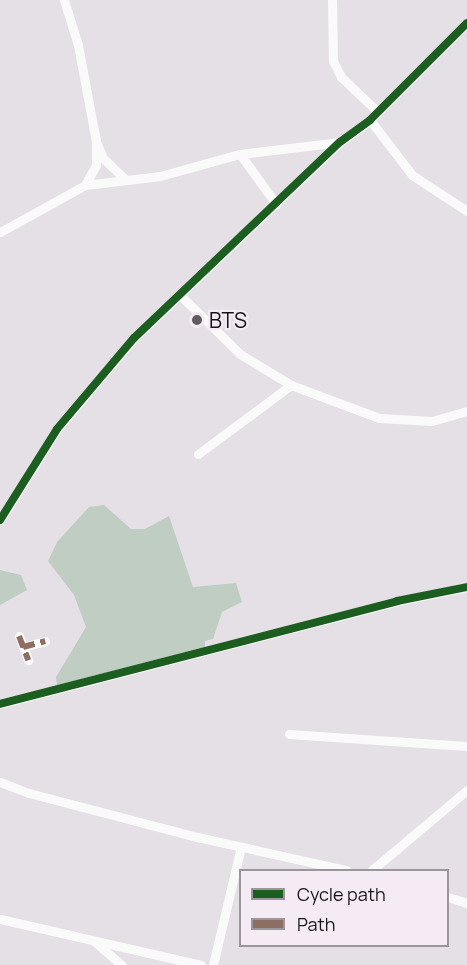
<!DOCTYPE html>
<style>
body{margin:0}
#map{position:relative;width:467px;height:965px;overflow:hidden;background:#e5e0e5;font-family:Manrope,sans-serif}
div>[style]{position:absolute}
.green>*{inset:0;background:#c0cdc2}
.street>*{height:9px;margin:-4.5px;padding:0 4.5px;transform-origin:4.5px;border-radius:4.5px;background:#fbfafb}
.quiet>*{height:6px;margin-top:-3px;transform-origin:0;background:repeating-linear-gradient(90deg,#8d6e63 0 12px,transparent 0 18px)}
.cycleway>*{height:8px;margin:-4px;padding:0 4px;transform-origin:4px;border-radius:4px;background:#1b5e20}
.dots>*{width:16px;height:16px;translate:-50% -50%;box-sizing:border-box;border:3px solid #f4ebf4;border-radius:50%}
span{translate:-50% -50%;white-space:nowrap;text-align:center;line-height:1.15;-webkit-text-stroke:4.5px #f4ebf4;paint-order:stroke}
.poi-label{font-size:21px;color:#171417}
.left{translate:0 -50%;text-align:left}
.legend{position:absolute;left:239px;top:869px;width:210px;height:78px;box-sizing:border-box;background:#f4ebf4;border:2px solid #9c959c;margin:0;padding:8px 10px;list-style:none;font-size:18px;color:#171417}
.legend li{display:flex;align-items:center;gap:12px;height:30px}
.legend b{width:30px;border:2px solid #9c959c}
</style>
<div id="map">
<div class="green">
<div style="clip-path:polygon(104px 505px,131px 529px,145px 529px,169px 516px,193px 587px,236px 583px,242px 602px,222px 612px,213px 639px,205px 641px,205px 649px,57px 687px,56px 677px,86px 627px,74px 595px,48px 561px,57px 542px,89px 507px)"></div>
<div style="clip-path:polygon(0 570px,21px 575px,27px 590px,0 605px)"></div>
</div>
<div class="street">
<div style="left:64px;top:0;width:47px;rotate:72.7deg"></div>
<div style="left:78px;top:45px;width:98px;rotate:79.4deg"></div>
<div style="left:96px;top:141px;width:24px;rotate:90deg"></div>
<div style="left:96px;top:165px;width:23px;rotate:119deg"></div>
<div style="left:332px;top:0;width:61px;rotate:89.1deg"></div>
<div style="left:333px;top:61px;width:18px;rotate:63deg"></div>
<div style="left:341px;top:77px;width:51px;rotate:43.4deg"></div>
<div style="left:370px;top:120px;width:69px;rotate:52.6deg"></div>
<div style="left:412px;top:175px;width:66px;rotate:33.2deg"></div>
<div style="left:97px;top:144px;width:15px;rotate:67deg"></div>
<div style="left:103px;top:158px;width:30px;rotate:44deg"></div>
<div style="left:240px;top:154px;width:62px;rotate:54.2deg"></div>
<div style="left:0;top:232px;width:97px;rotate:-28.9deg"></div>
<div style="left:85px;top:185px;width:76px;rotate:-6.8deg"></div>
<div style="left:160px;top:176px;width:83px;rotate:-15.4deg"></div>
<div style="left:240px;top:154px;width:101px;rotate:-6.8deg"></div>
<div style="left:180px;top:295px;width:84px;rotate:44.5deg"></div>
<div style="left:240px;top:354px;width:60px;rotate:31.3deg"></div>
<div style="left:291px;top:385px;width:94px;rotate:20.6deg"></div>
<div style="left:379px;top:418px;width:53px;rotate:3.2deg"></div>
<div style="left:432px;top:421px;width:36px;rotate:-16deg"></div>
<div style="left:198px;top:454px;width:116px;rotate:-36.6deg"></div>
<div style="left:0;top:520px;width:107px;rotate:-57.9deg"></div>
<div style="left:57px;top:429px;width:119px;rotate:-49.8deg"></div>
<div style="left:134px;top:338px;width:284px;rotate:-43.6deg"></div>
<div style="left:340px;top:142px;width:37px;rotate:-36deg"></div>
<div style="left:370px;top:120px;width:137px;rotate:-45deg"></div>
<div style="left:19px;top:636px;width:26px;rotate:69deg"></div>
<div style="left:23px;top:647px;width:23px;rotate:-15deg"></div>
<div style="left:0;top:704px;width:410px;rotate:-14.5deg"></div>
<div style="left:397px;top:601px;width:71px;rotate:-11.3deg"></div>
<div style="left:289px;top:734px;width:178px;rotate:3.9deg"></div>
<div style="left:0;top:782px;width:31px;rotate:21deg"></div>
<div style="left:29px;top:793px;width:174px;rotate:14.7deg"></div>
<div style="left:197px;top:837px;width:153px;rotate:12.5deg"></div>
<div style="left:372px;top:870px;width:124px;rotate:-40.1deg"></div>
<div style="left:448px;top:897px;width:20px;rotate:18deg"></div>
<div style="left:0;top:919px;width:206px;rotate:12.9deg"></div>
<div style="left:94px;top:941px;width:37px;rotate:41deg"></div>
<div style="left:213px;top:965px;width:121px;rotate:-76.7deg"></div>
</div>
<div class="quiet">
<div style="left:19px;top:636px;width:26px;rotate:69deg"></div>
<div style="left:23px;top:647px;width:23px;rotate:-15deg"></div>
</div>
<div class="cycleway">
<div style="left:0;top:520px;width:107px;rotate:-57.9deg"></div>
<div style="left:57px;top:429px;width:119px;rotate:-49.8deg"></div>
<div style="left:134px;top:338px;width:284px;rotate:-43.6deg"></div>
<div style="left:340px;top:142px;width:37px;rotate:-36deg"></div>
<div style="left:370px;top:120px;width:137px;rotate:-45deg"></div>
<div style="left:0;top:704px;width:410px;rotate:-14.5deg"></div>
<div style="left:397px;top:601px;width:71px;rotate:-11.3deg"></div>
</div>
<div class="dots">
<div style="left:197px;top:320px;background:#5f5b5f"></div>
</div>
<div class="poi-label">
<span class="left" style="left:209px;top:320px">BTS</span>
</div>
<ul class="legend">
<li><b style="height:8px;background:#1b5e20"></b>Cycle path</li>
<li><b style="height:8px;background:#8d6e63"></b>Path</li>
</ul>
</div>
